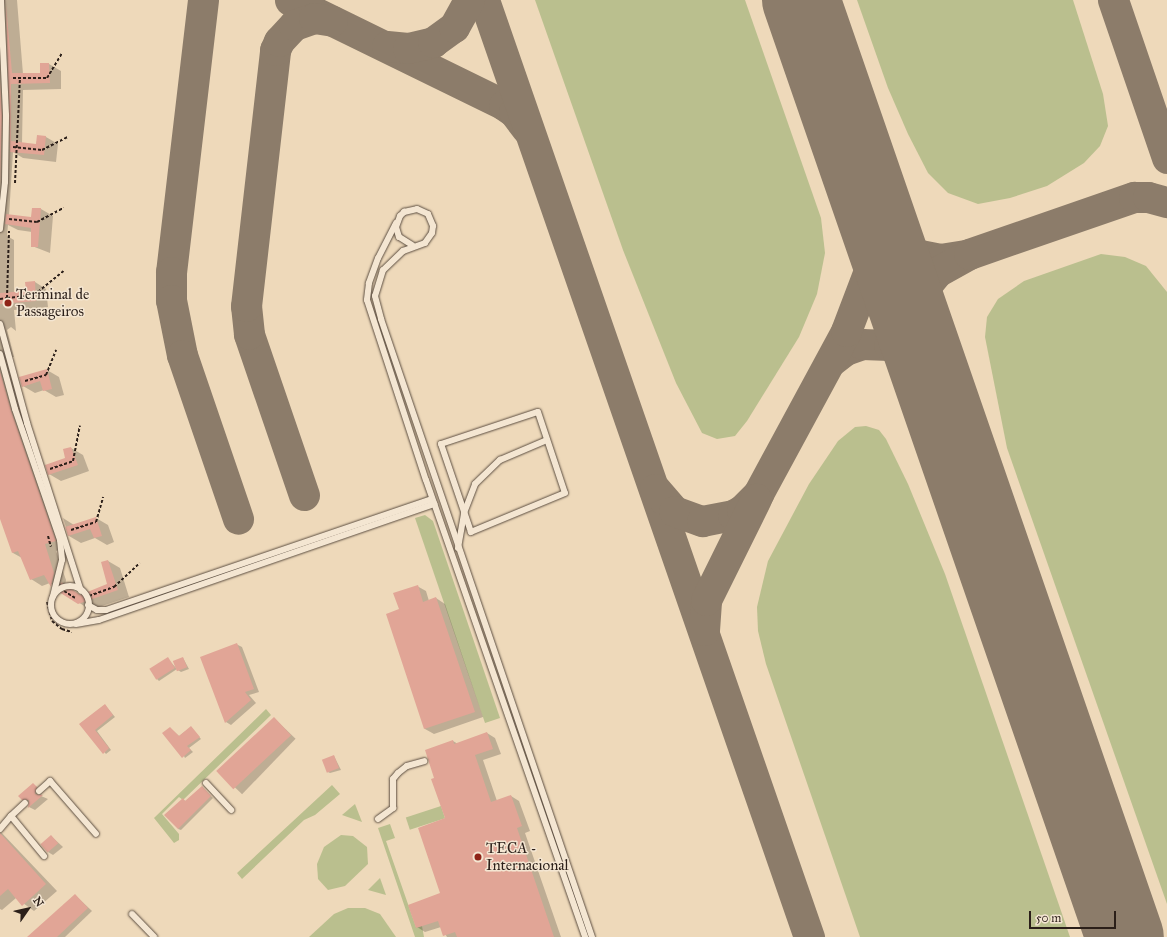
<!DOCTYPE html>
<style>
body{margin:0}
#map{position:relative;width:1167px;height:937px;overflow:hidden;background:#eed9ba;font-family:"IM FELL Great Primer",serif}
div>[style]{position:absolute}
.green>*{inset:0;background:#babf8e;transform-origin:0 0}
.shadow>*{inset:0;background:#0003;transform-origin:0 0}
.taxiway>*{height:31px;margin:-15.5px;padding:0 15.5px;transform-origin:15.5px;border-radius:15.5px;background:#8c7c6a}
.runway>*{height:78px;margin:-39px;padding:0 39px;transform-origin:39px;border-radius:39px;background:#8c7c6a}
.building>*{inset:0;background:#e1a596;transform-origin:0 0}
.path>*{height:2px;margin-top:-1px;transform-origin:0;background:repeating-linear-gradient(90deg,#2b1f19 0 3px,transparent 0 5px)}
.roads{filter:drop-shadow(0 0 1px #5c4e41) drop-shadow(0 0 1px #5c4e41)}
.service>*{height:6px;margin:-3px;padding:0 3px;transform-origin:3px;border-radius:3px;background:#f4e6d2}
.service>.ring{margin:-3px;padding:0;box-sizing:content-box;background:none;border:6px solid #f4e6d2;border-radius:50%}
.dots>*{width:11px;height:11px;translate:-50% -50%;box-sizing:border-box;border:2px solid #f4e6d2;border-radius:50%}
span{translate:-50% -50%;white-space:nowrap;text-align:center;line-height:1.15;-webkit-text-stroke:3px #f4e6d2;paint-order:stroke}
.poi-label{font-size:15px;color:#2b1f19}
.left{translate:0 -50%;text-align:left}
.north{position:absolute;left:8px;top:889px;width:40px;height:40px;-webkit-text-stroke:3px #f4e6d2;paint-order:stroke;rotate:56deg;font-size:11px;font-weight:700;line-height:16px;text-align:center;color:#2b1f19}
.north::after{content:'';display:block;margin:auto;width:14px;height:18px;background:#2b1f19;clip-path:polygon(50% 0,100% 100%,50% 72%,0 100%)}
.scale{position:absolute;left:1029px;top:911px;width:87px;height:18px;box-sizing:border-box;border:2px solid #2b1f19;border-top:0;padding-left:5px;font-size:12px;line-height:14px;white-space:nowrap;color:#2b1f19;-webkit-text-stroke:3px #f4e6d2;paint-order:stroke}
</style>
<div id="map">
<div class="green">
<div style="clip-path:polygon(535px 0,745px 0,821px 218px,825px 253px,817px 294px,799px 337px,747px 421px,735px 436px,717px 439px,702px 433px,676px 383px,623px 250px)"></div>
<div style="clip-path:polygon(857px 0,1073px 0,1103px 94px,1108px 126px,1100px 146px,1084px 163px,1047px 186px,1010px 198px,978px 204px,948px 193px,928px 173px,908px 134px,888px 88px)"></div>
<div style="clip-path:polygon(1101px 254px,1125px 257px,1146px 266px,1167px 292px,1167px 904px,1007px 448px,985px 337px,987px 317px,998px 299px,1024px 281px)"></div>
<div style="clip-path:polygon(866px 426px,879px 430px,886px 439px,908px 484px,945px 574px,1070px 937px,860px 937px,766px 664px,758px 631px,757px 607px,768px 561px,809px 484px,838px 441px,855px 427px)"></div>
<div style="clip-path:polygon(425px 515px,433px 521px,500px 718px,485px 723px,415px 518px)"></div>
<div style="clip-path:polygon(266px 709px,271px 715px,183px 800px,179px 797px,162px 814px,179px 834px,179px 840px,174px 843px,154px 818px)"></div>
<div style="clip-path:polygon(332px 785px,340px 794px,315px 815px,304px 820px,242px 879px,237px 873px)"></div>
<div style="clip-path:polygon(355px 804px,362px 822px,342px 815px)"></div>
<div style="left:441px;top:806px;width:13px;height:37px;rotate:72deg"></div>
<div style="clip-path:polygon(390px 824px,395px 838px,386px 841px,416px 927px,422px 926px,424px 937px,415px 937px,378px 828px)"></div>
<div style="clip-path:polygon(341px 835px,353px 836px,367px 847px,368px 864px,345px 886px,328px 890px,318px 879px,317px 864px,324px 847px)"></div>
<div style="clip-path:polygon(380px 878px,386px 895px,368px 890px)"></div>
<div style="clip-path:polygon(348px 908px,365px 908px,380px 914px,396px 937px,309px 937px,334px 914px)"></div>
</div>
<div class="shadow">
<div style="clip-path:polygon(0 0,17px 0,23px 74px,41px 74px,41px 64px,49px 64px,61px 71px,61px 89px,23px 90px,22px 144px,36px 145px,38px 136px,46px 137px,58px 144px,56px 162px,23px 158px,13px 152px,9px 216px,32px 218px,33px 209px,41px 209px,53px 216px,50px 253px,32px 246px,32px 232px,18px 230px,8px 225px,7px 236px,14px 240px,14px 293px,27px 292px,35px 282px,46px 289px,48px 307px,14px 310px,16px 331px,11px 327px,7px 330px,14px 357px,9px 357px,7px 362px,22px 418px,67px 547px,56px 551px,66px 580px,65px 585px,82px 596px,108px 585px,108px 561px,120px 568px,129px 597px,90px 610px,50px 583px,42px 586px,31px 579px,22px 558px,13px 553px,0 516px)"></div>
<div style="clip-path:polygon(47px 370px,59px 377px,64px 395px,56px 397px,44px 390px,35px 393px,23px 386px)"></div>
<div style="clip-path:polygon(71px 448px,83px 455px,89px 471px,61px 481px,49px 474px,66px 459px)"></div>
<div style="clip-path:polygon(63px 518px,74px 525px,96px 518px,108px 525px,114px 542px,107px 545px,95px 538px,81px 543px,69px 536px)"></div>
<div style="clip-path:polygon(417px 586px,426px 591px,429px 601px,436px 598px,445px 604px,483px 717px,434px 734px,425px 729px,400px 610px)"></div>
<div style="clip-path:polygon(236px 644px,242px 647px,259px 692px,249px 695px,256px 703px,231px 725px,226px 722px)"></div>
<div style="clip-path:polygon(183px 658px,189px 669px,181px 672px,178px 670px)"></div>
<div style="clip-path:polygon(168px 659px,177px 669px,159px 681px,157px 679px)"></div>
<div style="clip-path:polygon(105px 705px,115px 717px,97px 731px,111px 750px,106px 754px,80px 724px)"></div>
<div style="left:274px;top:718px;width:30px;height:77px;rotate:44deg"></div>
<div style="clip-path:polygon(191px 727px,201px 739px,189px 748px,193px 752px,185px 758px,170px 728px,179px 736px)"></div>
<div style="clip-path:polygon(487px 733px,495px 738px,501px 754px,483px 760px,497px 801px,511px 796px,519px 801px,530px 831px,525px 833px,561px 937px,447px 937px,441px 927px,425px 932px,417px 927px,441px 894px,446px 819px,436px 778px,453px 741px,458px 744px)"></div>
<div style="clip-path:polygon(334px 756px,341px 770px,330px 773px,328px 772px)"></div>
<div style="clip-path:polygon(34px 785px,42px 791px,41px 796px,48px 799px,35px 810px,29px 807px,30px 803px,22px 799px)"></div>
<div style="clip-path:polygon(202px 787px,213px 798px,181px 830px,178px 829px,183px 800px,186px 801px)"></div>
<div style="clip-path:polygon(0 831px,57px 891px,34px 911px,16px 898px,2px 910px,0 909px)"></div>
<div style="clip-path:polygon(51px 836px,63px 847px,53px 855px,48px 852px)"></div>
<div style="clip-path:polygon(75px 895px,92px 911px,65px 937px,29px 937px)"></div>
</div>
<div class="taxiway">
<div style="left:203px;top:0;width:274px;rotate:96.7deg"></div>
<div style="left:171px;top:272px;width:28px;rotate:90deg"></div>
<div style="left:171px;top:300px;width:56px;rotate:78.7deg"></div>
<div style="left:182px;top:355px;width:173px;rotate:71.1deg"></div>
<div style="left:290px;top:0;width:238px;rotate:26.1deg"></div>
<div style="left:504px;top:105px;width:12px;rotate:35deg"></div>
<div style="left:514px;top:112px;width:21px;rotate:53deg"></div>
<div style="left:484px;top:0;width:992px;rotate:70.87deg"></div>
<div style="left:1113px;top:0;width:167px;rotate:71.1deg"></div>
<div style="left:387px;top:46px;width:21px;rotate:5deg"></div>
<div style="left:408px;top:48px;width:26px;rotate:-13deg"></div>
<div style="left:433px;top:42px;width:26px;rotate:-36deg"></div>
<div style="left:454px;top:27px;width:31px;rotate:-61deg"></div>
<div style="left:875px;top:214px;width:25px;rotate:61deg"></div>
<div style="left:887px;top:236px;width:29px;rotate:36deg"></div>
<div style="left:910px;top:253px;width:31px;rotate:11deg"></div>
<div style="left:940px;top:259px;width:24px;rotate:-9deg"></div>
<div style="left:831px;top:361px;width:18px;rotate:-38deg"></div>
<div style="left:845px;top:350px;width:18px;rotate:-19deg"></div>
<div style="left:862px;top:344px;width:27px;rotate:2deg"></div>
<div style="left:889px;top:345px;width:32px;rotate:30deg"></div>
<div style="left:917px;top:361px;width:21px;rotate:53deg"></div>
<div style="left:935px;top:388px;width:66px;rotate:-105.7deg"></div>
<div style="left:917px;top:324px;width:24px;rotate:-83deg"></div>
<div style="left:920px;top:300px;width:14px;rotate:-69deg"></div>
<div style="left:925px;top:287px;width:19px;rotate:-51deg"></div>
<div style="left:937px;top:272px;width:37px;rotate:-29deg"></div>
<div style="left:969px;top:254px;width:175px;rotate:-19.1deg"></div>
<div style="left:1134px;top:197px;width:14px"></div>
<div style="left:1148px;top:197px;width:20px;rotate:15deg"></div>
<div style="left:655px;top:489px;width:29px;rotate:49deg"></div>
<div style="left:674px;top:511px;width:30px;rotate:20deg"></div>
<div style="left:702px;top:521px;width:32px;rotate:-11deg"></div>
<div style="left:733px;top:515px;width:10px;rotate:-29deg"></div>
<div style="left:742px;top:510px;width:23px;rotate:-45deg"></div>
<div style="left:758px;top:494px;width:185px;rotate:-61.6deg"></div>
<div style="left:846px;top:331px;width:76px;rotate:-69.2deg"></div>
<div style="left:873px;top:260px;width:46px;rotate:-87.5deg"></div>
<div style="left:304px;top:495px;width:170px;rotate:-108.9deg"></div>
<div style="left:249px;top:334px;width:28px;rotate:-96deg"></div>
<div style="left:246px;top:306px;width:258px;rotate:-83.5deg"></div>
<div style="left:275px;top:50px;width:10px;rotate:-66deg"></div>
<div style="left:279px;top:41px;width:22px;rotate:-47deg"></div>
<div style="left:294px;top:25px;width:21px;rotate:-19deg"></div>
<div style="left:314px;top:18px;width:18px;rotate:9deg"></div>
<div style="left:704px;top:630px;width:30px;rotate:-86deg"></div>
<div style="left:706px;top:600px;width:113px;rotate:-63.7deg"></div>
</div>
<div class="runway">
<div style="left:801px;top:0;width:991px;rotate:70.93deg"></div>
</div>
<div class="building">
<div style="clip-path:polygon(6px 4px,12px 73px,40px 73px,40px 63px,49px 63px,50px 83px,11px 84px,11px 141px,36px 144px,37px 135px,46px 136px,44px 155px,10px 152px)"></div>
<div style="clip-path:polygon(0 81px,2px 115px,0 185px)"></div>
<div style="clip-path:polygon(32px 208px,41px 208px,38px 247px,31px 247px,31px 228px,5px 224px,6px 214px,31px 217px)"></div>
<div style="clip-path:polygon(35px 281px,36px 301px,0 304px,0 293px,26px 291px,25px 282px)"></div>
<div style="clip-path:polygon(47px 369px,52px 389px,43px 391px,40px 381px,22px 387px,19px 377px)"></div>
<div style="clip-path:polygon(0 371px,11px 410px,56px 541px,45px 544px,54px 573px,51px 587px,44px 575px,30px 580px,18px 551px,12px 553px,0 519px)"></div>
<div style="clip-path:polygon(71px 447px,78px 465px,48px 475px,45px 465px,65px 458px,63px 449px)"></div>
<div style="clip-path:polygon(62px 516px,65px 527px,96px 517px,102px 536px,94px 538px,90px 529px,68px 536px)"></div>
<div style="clip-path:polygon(108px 560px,118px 590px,78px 604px,59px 592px,61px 582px,80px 595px,107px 584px,101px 562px)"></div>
<div style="clip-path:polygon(418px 585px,423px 602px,436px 597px,475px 712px,424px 729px,386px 614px,399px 609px,393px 593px)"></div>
<div style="clip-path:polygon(237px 643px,254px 689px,245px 692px,251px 700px,225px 723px,200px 657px)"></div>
<div style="left:168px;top:657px;width:13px;height:22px;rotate:58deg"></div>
<div style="left:183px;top:657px;width:11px;height:11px;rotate:68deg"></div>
<div style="clip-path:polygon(105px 704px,113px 715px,95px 730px,109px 748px,103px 754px,79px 724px)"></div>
<div style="left:274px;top:717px;width:25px;height:79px;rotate:47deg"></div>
<div style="clip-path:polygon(191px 726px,200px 737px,187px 746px,191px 750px,182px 758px,162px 733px,170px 727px,179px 736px)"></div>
<div style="clip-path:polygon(487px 732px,493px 749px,475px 755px,491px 802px,511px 795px,522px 826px,517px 828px,554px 937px,457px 937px,455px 932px,443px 936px,438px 921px,416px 928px,408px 905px,440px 893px,418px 828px,445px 818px,431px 779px,434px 778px,425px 750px,453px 740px,454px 744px)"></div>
<div style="left:334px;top:755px;width:14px;height:13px;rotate:69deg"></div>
<div style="clip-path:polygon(33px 783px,37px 787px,35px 794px,43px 795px,28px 808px,29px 800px,22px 800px,18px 796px)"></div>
<div style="clip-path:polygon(202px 786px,211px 796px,178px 829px,164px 815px,183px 798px,185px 801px)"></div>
<div style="clip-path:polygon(0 833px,46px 884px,22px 906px,8px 889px,0 896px)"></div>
<div style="left:51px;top:835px;width:11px;height:14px;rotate:49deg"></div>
<div style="clip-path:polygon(75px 894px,88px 908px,57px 937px,27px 937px)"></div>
</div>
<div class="path">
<div style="left:13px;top:78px;width:34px"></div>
<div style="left:47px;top:78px;width:29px;rotate:-59deg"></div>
<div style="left:13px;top:147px;width:29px;rotate:6deg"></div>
<div style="left:42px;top:150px;width:29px;rotate:-27deg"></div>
<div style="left:15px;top:183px;width:105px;rotate:-87.3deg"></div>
<div style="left:9px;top:219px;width:28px;rotate:6deg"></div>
<div style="left:37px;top:222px;width:30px;rotate:-28deg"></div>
<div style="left:7px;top:298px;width:27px;rotate:-6deg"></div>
<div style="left:34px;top:295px;width:38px;rotate:-39deg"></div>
<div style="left:0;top:299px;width:7px;rotate:-8deg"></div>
<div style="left:7px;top:298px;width:67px;rotate:-88.3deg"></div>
<div style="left:25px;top:381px;width:22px;rotate:-16deg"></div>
<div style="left:46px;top:375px;width:27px;rotate:-68deg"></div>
<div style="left:50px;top:469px;width:24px;rotate:-19deg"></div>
<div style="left:73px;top:461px;width:36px;rotate:-79deg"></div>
<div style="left:71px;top:530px;width:26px;rotate:-18deg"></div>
<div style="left:96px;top:522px;width:26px;rotate:-74deg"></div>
<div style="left:48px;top:536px;width:11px;rotate:75deg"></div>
<div style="left:64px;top:591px;width:13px;rotate:32deg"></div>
<div style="left:89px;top:596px;width:27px;rotate:-20deg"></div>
<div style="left:114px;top:587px;width:35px;rotate:-43deg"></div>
<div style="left:47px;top:602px;width:20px;rotate:75deg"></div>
<div style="left:52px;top:621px;width:13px;rotate:39deg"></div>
<div style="left:62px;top:629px;width:10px;rotate:17deg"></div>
</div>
<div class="roads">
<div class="service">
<div style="left:396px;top:223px;width:39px;rotate:117deg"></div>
<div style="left:378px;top:258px;width:27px;rotate:110deg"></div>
<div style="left:369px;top:283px;width:17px;rotate:97deg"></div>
<div style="left:367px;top:300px;width:189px;rotate:71.9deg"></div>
<div style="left:426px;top:480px;width:484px;rotate:70.8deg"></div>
<div style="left:0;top:229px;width:47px;rotate:-83.9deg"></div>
<div style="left:5px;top:182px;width:67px;rotate:-89.1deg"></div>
<div style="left:6px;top:115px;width:115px;rotate:-92.5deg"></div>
<div style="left:412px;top:245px;width:15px;rotate:-148deg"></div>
<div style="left:399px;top:237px;width:10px;rotate:-107deg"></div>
<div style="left:396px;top:227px;width:12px;rotate:-70deg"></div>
<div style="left:400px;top:216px;width:6px;rotate:-45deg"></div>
<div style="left:404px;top:212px;width:13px;rotate:-13deg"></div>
<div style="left:417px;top:209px;width:12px;rotate:24deg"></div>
<div style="left:428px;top:214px;width:13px;rotate:67deg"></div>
<div style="left:433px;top:226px;width:7px;rotate:98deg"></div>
<div style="left:432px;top:233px;width:12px;rotate:125deg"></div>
<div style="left:425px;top:243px;width:23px;rotate:160deg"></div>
<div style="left:403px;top:251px;width:28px;rotate:136deg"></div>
<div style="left:383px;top:270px;width:27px;rotate:107deg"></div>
<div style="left:375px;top:296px;width:24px;rotate:75deg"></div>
<div style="left:381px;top:319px;width:653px;rotate:71.15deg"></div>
<div style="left:0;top:324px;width:103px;rotate:74.7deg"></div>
<div style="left:27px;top:423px;width:176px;rotate:72.2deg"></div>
<div style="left:0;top:354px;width:57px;rotate:74.7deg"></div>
<div style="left:15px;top:409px;width:139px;rotate:71deg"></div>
<div style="left:60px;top:540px;width:20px;rotate:84deg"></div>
<div style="left:62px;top:560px;width:38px;rotate:104deg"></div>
<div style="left:538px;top:412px;width:85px;rotate:71.6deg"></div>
<div style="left:565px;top:493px;width:102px;rotate:157.5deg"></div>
<div style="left:471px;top:532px;width:93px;rotate:-108.8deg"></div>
<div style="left:441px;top:444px;width:102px;rotate:-18.3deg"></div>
<div style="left:458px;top:548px;width:36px;rotate:-80deg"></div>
<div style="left:464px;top:513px;width:31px;rotate:-69deg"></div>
<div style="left:475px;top:484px;width:35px;rotate:-44deg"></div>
<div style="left:500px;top:460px;width:51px;rotate:-23.1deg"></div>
<div class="ring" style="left:51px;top:586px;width:32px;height:32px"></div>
<div style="left:88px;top:605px;width:10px;rotate:29deg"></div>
<div style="left:97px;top:610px;width:9px"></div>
<div style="left:106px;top:610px;width:344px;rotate:-18.8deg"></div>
<div style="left:76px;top:624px;width:23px;rotate:-10deg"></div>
<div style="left:99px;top:620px;width:355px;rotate:-19.1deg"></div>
<div style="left:206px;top:783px;width:37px;rotate:47deg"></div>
<div style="left:39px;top:791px;width:15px;rotate:-42deg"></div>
<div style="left:50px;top:781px;width:70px;rotate:49deg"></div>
<div style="left:11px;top:816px;width:19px;rotate:-43deg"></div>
<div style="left:378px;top:819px;width:19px;rotate:-36deg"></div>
<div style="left:393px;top:808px;width:29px;rotate:-90deg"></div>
<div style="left:393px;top:779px;width:8px;rotate:-50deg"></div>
<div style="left:398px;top:773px;width:11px;rotate:-38deg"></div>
<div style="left:407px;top:766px;width:18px;rotate:-16deg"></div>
<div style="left:0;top:829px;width:17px;rotate:-50deg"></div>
<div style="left:11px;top:816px;width:52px;rotate:50.5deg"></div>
<div style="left:132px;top:914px;width:32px;rotate:46deg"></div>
</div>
</div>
<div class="dots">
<div style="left:8px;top:303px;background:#8f2418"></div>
<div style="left:478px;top:857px;background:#8f2418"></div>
</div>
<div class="poi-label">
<span class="left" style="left:16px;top:303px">Terminal de<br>Passageiros</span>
<span class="left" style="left:486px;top:857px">TECA -<br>Internacional</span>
</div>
<div class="north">N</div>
<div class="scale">50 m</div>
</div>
